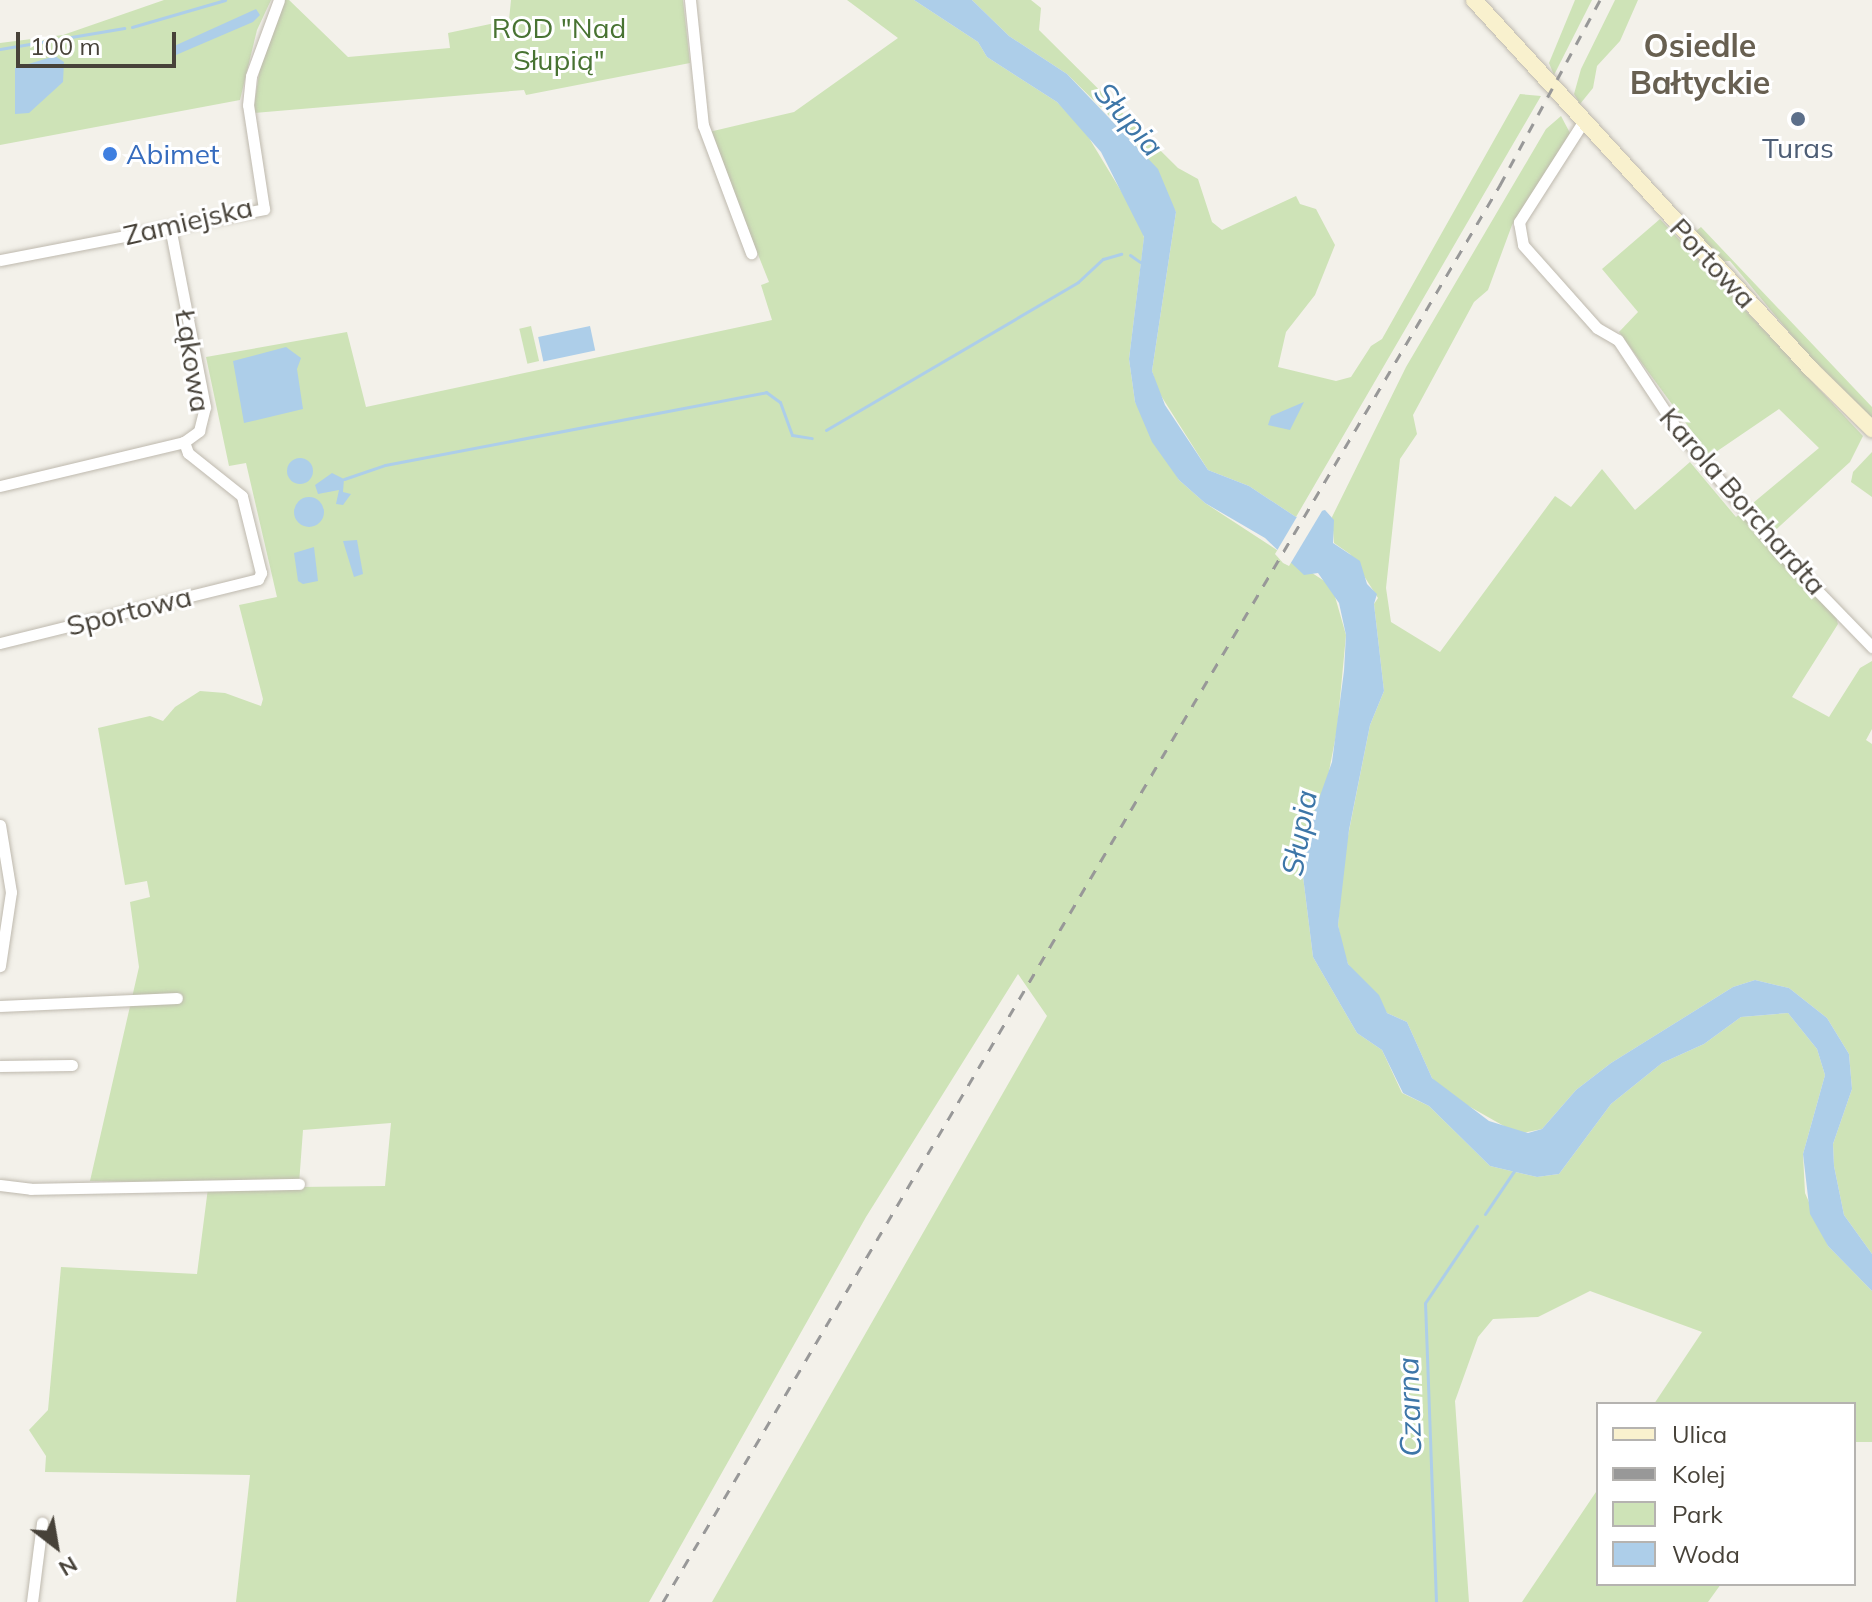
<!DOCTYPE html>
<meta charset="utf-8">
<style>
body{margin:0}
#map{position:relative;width:1872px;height:1602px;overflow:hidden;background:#f3f1ea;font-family:Mulish,sans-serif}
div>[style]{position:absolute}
.green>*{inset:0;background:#cee3b7;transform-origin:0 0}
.water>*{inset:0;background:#adcee9;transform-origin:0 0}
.round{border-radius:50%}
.pier>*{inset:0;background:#f3f1ea}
.stream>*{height:3px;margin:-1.5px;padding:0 1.5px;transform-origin:1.5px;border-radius:1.5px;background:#adcee9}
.roads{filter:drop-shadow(0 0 2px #beb9ae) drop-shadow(0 0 2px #beb9ae)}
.minor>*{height:11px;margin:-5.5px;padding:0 5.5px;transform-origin:5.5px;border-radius:5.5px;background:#fff}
.secondary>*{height:16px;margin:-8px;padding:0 8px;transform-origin:8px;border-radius:8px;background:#f9f1ce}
.rail>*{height:3px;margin-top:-1.5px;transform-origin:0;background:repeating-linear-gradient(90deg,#989898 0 10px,transparent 0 20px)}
.dots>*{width:22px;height:22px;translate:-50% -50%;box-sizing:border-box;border:4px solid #fff;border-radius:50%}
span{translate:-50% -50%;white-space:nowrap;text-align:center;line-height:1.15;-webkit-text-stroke:6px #fff;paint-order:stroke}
.park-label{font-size:28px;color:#487332}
.service-label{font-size:28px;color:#4e5e75}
.shop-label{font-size:28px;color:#366cbe}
.left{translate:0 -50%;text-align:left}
.street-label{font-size:28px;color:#474239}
.water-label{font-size:30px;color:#3d76a8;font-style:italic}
.quarter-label{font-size:32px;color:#686051;font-weight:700}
.legend{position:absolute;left:1596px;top:1402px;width:260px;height:184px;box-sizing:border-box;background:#fff;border:2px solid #b5b3b0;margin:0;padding:10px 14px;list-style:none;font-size:24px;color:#474239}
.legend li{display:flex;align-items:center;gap:16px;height:40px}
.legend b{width:40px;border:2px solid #b5b3b0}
.north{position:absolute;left:16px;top:1506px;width:80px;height:80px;-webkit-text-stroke:6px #fff;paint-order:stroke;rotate:149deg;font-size:22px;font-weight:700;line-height:32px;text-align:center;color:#474239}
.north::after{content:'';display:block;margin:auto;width:28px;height:36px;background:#474239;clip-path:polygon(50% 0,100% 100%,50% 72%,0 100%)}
.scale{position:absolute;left:16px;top:32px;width:160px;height:36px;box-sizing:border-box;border:4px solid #474239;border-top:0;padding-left:10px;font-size:24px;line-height:28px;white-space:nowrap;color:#474239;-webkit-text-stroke:6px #fff;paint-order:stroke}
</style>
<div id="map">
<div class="green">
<div style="clip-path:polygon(164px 0,271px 0,257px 30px,240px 100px,0 145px,0 43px,63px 35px)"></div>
<div style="clip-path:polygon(282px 0,289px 0,348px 57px,450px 48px,448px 33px,509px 20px,511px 0,683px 0,690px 63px,526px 95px,524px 90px,253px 113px,261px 61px)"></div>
<div style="clip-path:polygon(847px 0,914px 0,978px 42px,987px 57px,1057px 102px,1086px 133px,1141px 224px,1144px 238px,1129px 359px,1135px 402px,1179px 480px,1205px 503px,1332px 586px,1346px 635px,1337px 730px,1324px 797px,1300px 852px,1313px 957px,1357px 1033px,1382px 1050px,1402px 1093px,1429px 1106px,1490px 1166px,1537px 1177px,1559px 1174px,1611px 1104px,1662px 1063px,1704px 1044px,1741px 1017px,1788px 1013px,1817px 1049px,1825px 1075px,1803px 1154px,1805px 1193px,1828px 1246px,1872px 1291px,1872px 1442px,1854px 1442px,1854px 1404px,1654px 1404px,1702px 1332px,1590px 1291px,1538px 1317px,1493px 1319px,1478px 1337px,1455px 1401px,1469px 1602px,712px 1602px,1047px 1016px,1018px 974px,866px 1217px,649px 1602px,236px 1602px,250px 1475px,45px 1472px,46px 1456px,29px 1430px,48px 1410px,61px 1267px,197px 1274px,208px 1188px,385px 1186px,391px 1123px,303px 1130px,299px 1184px,90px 1181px,139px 967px,130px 902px,150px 897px,147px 881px,125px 885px,98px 728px,150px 716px,163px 721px,175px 707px,200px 691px,225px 693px,261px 706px,263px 699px,239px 605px,277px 597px,246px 463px,229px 466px,206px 357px,347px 332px,366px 407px,772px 320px,761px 285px,769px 282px,709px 132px,794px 112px,898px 38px)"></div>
<div style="clip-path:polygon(972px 0,1031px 0,1041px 8px,1039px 30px,1178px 168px,1198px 179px,1212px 222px,1222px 230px,1296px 196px,1300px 204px,1316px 209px,1335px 245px,1315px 295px,1286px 332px,1278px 367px,1336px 381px,1351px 377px,1371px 346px,1382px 339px,1520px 94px,1541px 96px,1296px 517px,1249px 486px,1208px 470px,1158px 391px,1152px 371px,1176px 212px,1134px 140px,1067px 74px,1009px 36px)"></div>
<div style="clip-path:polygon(1575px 0,1592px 0,1554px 75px,1549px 63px)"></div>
<div style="clip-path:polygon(1615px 0,1638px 0,1620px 41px,1597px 66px,1593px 88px,1580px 104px,1574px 94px,1581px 69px)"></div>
<div style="clip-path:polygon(1561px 116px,1570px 133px,1512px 225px,1488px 290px,1474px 302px,1413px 415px,1417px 434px,1400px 459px,1386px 588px,1391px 622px,1440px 652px,1555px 496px,1571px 507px,1602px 469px,1635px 510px,1690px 462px,1736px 517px,1743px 511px,1834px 610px,1838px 624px,1792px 697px,1829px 717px,1860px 668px,1872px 661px,1872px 729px,1866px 740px,1872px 744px,1872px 1254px,1844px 1215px,1834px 1166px,1833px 1144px,1852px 1089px,1849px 1054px,1827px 1018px,1789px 988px,1755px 980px,1733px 987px,1611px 1063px,1576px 1090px,1542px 1129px,1518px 1134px,1449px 1095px,1432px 1078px,1407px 1022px,1387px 1013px,1348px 964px,1343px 950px,1338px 925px,1344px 856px,1370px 725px,1384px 691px,1374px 604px,1378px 598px,1350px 554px,1334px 543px,1332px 517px,1406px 367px,1546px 129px)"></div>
<div style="clip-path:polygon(1660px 219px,1863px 436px,1850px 462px,1770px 535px,1747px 508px,1819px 448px,1779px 409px,1710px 456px,1619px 332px,1638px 312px,1602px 269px)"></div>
<div style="clip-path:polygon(1701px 227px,1872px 407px,1872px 418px,1808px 355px,1730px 261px,1722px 261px,1696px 231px)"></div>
<div style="left:531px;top:326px;width:36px;height:12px;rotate:77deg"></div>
<div style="clip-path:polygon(1872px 452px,1872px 497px,1851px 482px,1853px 472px)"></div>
<div style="clip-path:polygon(1598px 1489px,1598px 1584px,1721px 1584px,1708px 1602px,1522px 1602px)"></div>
</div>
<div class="water">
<div style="clip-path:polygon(914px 0,972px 0,1009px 36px,1067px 74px,1158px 169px,1176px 212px,1152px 371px,1165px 405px,1208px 470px,1249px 486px,1296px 517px,1325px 510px,1334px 520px,1333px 543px,1360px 561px,1367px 584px,1377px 594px,1374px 604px,1384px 691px,1370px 725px,1349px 830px,1338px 925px,1348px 964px,1379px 995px,1387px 1013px,1407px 1022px,1432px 1078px,1489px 1121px,1528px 1133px,1542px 1129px,1576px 1090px,1611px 1063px,1733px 987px,1755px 980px,1789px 988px,1827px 1018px,1849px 1054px,1852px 1089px,1833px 1144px,1834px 1166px,1844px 1215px,1872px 1254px,1872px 1291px,1828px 1246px,1810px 1214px,1803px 1154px,1825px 1075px,1817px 1049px,1788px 1013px,1741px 1017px,1704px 1044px,1662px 1063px,1611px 1104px,1559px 1174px,1537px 1177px,1490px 1166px,1429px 1106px,1403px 1093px,1382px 1050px,1357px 1033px,1313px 957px,1300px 852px,1332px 762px,1344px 671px,1346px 635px,1339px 603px,1318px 573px,1304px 575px,1265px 538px,1205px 503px,1179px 480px,1152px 442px,1135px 402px,1129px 359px,1144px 237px,1101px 152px,1057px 102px,987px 57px,978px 42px)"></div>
<div style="clip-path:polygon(256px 9px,260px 15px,253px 22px,176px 55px,172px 47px)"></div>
<div style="clip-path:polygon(55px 56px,64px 62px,63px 82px,29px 113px,15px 114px,15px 68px)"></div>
<div style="left:590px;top:326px;width:25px;height:53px;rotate:78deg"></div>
<div style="clip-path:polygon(286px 347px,301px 358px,297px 369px,303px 409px,244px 423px,233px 361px)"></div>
<div style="clip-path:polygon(1304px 402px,1290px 430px,1268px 425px,1271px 416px)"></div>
<div class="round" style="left:287px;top:458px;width:26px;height:26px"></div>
<div style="clip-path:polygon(332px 473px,344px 479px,343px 492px,351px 494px,343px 505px,336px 504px,339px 490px,318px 494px,315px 485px)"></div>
<div class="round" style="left:294px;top:497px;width:30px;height:30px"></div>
<div style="clip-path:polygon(357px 540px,363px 574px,354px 577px,343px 541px)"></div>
<div style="clip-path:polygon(314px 547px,318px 581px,303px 584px,298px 581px,294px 553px)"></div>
</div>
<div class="pier">
<div style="clip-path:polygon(1325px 506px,1289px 566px,1283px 563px,1275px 554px,1298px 515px)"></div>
</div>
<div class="stream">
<div style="left:132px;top:27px;width:97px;rotate:-16.2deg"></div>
<div style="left:0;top:49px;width:126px;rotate:-9.6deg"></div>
<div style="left:1130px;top:255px;width:12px;rotate:35deg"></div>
<div style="left:826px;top:430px;width:292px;rotate:-30.4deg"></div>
<div style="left:1078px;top:282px;width:34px;rotate:-43deg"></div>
<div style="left:1103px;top:259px;width:19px;rotate:-16deg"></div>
<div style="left:344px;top:479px;width:43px;rotate:-18.9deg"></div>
<div style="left:385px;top:465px;width:388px;rotate:-10.8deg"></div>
<div style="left:766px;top:392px;width:17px;rotate:36deg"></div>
<div style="left:780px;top:402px;width:35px;rotate:70deg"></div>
<div style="left:792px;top:435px;width:20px;rotate:9deg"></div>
<div style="left:1485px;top:1214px;width:52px;rotate:-56deg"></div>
<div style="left:1436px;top:1602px;width:299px;rotate:-92.1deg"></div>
<div style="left:1425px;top:1303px;width:93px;rotate:-56deg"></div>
</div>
<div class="roads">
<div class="minor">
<div style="left:690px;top:0;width:126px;rotate:84.1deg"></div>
<div style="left:703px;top:125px;width:137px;rotate:69.4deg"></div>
<div style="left:1583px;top:122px;width:119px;rotate:122.6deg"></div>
<div style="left:1519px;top:222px;width:23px;rotate:80deg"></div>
<div style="left:1523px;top:245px;width:111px;rotate:48.3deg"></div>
<div style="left:1597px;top:328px;width:24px;rotate:30deg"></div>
<div style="left:1618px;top:340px;width:107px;rotate:56.5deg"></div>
<div style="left:1677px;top:429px;width:159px;rotate:50.1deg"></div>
<div style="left:1779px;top:551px;width:134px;rotate:45.9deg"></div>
<div style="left:0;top:260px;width:269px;rotate:-10.9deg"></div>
<div style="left:264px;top:209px;width:105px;rotate:-98.7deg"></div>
<div style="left:248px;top:105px;width:29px;rotate:-84deg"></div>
<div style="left:251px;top:76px;width:81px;rotate:-69.8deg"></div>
<div style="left:0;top:486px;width:189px;rotate:-13.4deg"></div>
<div style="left:184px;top:442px;width:19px;rotate:-36deg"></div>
<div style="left:199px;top:431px;width:25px;rotate:-76deg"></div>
<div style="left:205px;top:407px;width:183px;rotate:-101deg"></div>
<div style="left:0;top:643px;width:266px;rotate:-13.9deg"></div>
<div style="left:258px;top:579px;width:7px;rotate:-63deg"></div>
<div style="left:261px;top:573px;width:79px;rotate:-103.9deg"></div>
<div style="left:242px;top:496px;width:69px;rotate:-141.5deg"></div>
<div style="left:188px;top:453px;width:12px;rotate:-110deg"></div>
<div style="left:0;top:825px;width:68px;rotate:80.7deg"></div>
<div style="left:11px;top:892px;width:75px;rotate:98.5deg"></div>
<div style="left:0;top:1006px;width:177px;rotate:-2.6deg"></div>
<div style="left:0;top:1066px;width:72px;rotate:-0.8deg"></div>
<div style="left:0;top:1185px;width:31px;rotate:7deg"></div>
<div style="left:31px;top:1189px;width:268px;rotate:-1.1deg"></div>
<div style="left:32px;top:1602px;width:80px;rotate:-82.8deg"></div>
</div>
<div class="secondary">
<div style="left:1474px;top:0;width:500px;rotate:47.6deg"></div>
<div style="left:1811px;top:369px;width:86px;rotate:44.5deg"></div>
</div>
</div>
<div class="rail">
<div style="left:663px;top:1602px;width:1646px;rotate:-59.43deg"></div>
<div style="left:1500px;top:185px;width:210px;rotate:-61.6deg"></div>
</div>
<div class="dots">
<div style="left:1798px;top:119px;background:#5c6f8a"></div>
<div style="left:110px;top:154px;background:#3f7fe0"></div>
</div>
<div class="park-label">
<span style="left:559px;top:44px">ROD "Nad<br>Słupią"</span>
</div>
<div class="service-label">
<span style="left:1798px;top:148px">Turas</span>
</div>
<div class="shop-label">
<span class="left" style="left:126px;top:154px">Abimet</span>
</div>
<div class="street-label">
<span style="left:188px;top:221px;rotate:-13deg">Zamiejska</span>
<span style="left:1713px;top:263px;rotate:47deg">Portowa</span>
<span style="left:193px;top:361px;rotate:81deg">Łąkowa</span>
<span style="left:1743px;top:501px;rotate:49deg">Karola Borchardta</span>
<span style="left:129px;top:611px;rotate:-14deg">Sportowa</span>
</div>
<div class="water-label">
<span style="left:1129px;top:119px;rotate:49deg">Słupia</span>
<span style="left:1299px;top:833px;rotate:-80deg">Słupia</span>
<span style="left:1409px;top:1407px;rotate:-92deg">Czarna</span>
</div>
<div class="quarter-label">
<span style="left:1700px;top:64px">Osiedle<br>Bałtyckie</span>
</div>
<ul class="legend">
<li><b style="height:10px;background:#f9f1ce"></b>Ulica</li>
<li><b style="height:10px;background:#989898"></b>Kolej</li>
<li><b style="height:22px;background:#cee3b7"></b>Park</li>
<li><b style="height:22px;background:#adcee9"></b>Woda</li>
</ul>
<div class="north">N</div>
<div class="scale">100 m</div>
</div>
